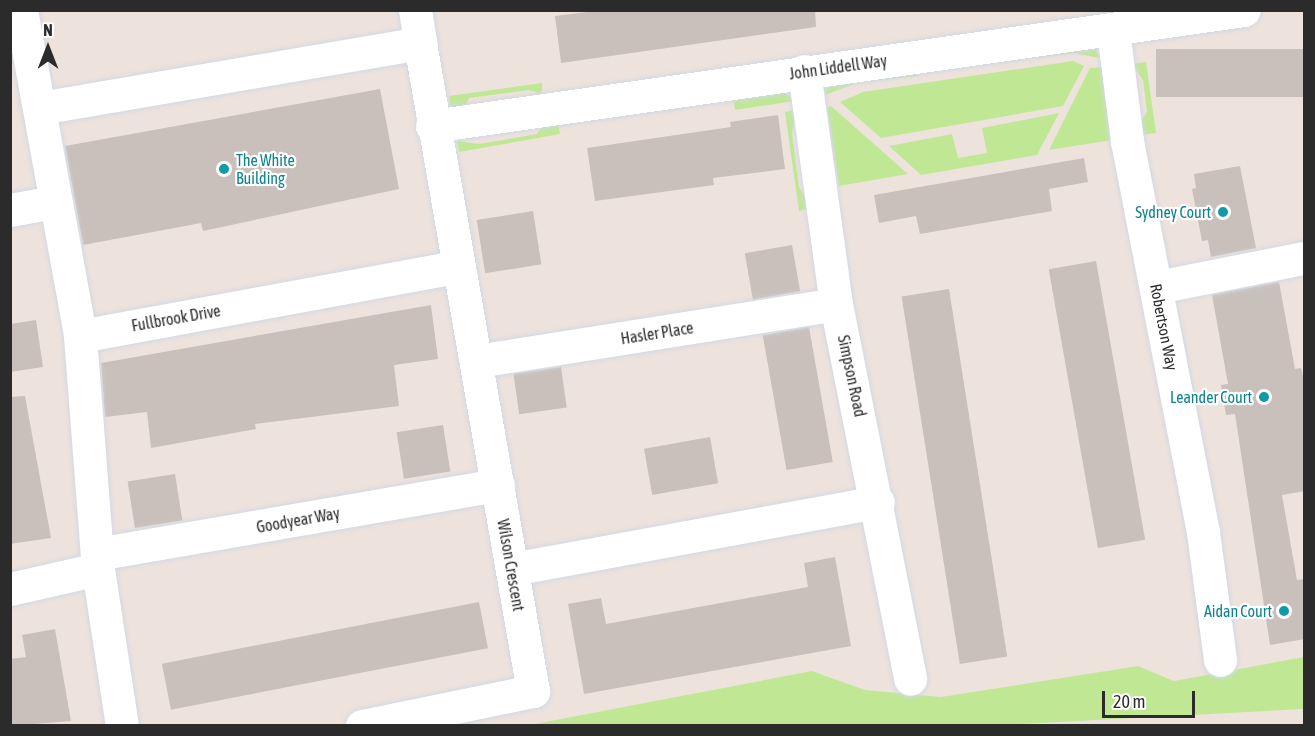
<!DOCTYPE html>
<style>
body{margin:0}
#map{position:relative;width:1315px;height:736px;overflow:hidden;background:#eee3dc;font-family:"Asap Condensed",sans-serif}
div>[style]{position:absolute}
.green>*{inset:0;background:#c0e894}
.building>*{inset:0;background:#c9c0bb;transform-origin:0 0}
.roads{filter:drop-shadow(0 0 2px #d1d8e5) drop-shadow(0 0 2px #d1d8e5)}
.minor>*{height:33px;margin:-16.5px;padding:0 16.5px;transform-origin:16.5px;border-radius:16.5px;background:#fff}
.dots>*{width:16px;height:16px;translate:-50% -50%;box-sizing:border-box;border:3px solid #fff;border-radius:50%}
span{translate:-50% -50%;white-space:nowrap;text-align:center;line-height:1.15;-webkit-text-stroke:4.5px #fff;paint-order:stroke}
.street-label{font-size:16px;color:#2b2b2b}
.culture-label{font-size:16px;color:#0d838f}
.left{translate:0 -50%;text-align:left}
.right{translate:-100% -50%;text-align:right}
.frame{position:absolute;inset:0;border:12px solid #2b2b2b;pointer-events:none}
.north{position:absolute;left:18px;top:18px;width:60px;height:60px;-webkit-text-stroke:4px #fff;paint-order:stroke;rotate:0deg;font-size:16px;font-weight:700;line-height:24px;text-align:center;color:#2b2b2b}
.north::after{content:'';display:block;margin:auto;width:21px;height:27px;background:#2b2b2b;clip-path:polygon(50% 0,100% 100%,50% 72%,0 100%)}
.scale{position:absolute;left:1102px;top:691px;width:93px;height:27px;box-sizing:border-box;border:3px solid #2b2b2b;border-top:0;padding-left:8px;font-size:18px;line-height:21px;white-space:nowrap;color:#2b2b2b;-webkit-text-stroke:4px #fff;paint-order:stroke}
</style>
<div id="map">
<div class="green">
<div style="clip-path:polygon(1094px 46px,1100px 58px,1073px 53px,1007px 61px,1012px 54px)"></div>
<div style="clip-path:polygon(1073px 61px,1084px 66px,1063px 106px,881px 138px,840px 102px,863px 92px)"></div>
<div style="clip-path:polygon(1146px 62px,1156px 133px,1141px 135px,1140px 122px,1147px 112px,1143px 80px,1132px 64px)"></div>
<div style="clip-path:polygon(908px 67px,919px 76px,859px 82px,825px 95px,827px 86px)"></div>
<div style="clip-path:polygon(1102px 67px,1112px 140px,1049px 150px,1090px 68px)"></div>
<div style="clip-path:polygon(542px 83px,542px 94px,529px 90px,469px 98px,466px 105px,451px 108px,449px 96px)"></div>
<div style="clip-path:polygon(785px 92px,794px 101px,735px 110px,733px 97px)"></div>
<div style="clip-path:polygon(831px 106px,908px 174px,839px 186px,827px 107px)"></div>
<div style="clip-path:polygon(797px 110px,792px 133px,799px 187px,811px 208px,799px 211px,785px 112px)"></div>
<div style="clip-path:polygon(1059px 113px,1037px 155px,921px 175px,889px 146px,952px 134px,958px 158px,987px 153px,982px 128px)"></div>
<div style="clip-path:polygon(558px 122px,560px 134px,459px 152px,457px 141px,479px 144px,537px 134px,543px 125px)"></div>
<div style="clip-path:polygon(1304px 657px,1304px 709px,984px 726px,524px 726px,812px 671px,865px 690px,941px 697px,1138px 666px,1174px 681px)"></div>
</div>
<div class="building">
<div style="clip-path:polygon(603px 10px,815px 10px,816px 27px,561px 63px,555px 16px)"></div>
<div style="left:1305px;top:49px;width:48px;height:149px;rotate:90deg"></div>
<div style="clip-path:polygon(380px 89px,399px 189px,203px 231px,201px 223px,83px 245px,65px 146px)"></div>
<div style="clip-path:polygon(778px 115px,785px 169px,713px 178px,714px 185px,595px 201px,587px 148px,731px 127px,730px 122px)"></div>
<div style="clip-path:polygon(1084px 158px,1088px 182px,1049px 189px,1052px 211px,920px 234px,916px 216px,879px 223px,874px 195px)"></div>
<div style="clip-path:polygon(1240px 166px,1256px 248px,1211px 257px,1208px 240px,1202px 241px,1192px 189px,1196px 188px,1194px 174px)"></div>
<div style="left:533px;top:211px;width:54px;height:57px;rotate:81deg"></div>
<div style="left:792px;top:245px;width:47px;height:48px;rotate:80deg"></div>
<div style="left:1096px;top:261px;width:283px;height:48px;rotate:80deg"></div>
<div style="clip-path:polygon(1279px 282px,1295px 369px,1301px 368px,1305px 385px,1305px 491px,1282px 495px,1297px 580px,1305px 579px,1305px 639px,1270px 645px,1235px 414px,1226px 415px,1221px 385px,1228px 384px,1212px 295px)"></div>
<div style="left:949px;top:289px;width:372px;height:48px;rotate:81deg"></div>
<div style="clip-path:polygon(431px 305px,438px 359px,394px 365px,399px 406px,255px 424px,256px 429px,151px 448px,147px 412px,105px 417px,101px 363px)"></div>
<div style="clip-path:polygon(36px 320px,43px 367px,10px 372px,10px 324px)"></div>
<div style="left:809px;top:327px;width:137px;height:47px;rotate:80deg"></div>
<div style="left:561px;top:367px;width:41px;height:48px;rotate:82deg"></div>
<div style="clip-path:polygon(25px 396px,51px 538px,10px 544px,10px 397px)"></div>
<div style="left:443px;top:425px;width:47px;height:47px;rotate:81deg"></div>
<div style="left:710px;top:437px;width:47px;height:67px;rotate:80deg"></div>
<div style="left:175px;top:474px;width:47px;height:48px;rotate:81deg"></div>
<div style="clip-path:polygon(835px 557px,851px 646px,584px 694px,568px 604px,601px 598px,606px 624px,808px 587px,804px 563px)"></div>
<div style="left:479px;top:602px;width:47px;height:323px;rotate:79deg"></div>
<div style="clip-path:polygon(55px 629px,71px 721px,10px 726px,10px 659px,26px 657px,22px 635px)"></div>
</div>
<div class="roads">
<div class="minor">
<div style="left:21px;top:10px;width:331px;rotate:79.7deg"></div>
<div style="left:80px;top:336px;width:234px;rotate:85.6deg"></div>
<div style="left:98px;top:569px;width:159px;rotate:81.3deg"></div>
<div style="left:415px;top:10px;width:33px;rotate:81deg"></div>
<div style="left:1113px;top:30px;width:112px;rotate:82.8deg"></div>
<div style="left:1127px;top:141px;width:398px;rotate:79deg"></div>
<div style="left:1203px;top:532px;width:129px;rotate:82.4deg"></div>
<div style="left:804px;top:71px;width:235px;rotate:82.2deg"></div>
<div style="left:836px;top:304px;width:382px;rotate:78.8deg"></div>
<div style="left:40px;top:108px;width:386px;rotate:-9.7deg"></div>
<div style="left:420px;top:43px;width:658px;rotate:80.11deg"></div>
<div style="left:533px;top:691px;width:175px;rotate:168.4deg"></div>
<div style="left:432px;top:126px;width:820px;rotate:-8.13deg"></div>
<div style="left:10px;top:210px;width:45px;rotate:-10.3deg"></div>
<div style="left:1157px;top:287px;width:150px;rotate:-11.2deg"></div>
<div style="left:80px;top:336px;width:382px;rotate:-10.4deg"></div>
<div style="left:477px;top:361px;width:363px;rotate:-9deg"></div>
<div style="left:97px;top:554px;width:407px;rotate:-9.8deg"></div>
<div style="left:512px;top:569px;width:372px;rotate:-10.4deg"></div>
<div style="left:10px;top:589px;width:90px;rotate:-12.8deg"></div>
</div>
</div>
<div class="dots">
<div style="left:224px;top:169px;background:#0f9aa8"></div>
<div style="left:1223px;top:212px;background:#0f9aa8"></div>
<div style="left:1264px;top:397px;background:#0f9aa8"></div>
<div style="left:1284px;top:611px;background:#0f9aa8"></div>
</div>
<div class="street-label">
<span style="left:838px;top:67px;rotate:-8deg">John Liddell Way</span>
<span style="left:176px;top:318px;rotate:-10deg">Fullbrook Drive</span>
<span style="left:1164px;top:327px;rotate:79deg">Robertson Way</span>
<span style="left:657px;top:333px;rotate:-9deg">Hasler Place</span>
<span style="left:852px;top:376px;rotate:78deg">Simpson Road</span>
<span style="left:298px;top:520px;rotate:-10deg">Goodyear Way</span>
<span style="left:511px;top:565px;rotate:80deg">Wilson Crescent</span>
</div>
<div class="culture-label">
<span class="left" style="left:236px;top:169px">The White<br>Building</span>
<span class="right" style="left:1211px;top:212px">Sydney Court</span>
<span class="right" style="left:1252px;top:397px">Leander Court</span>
<span class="right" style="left:1272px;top:611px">Aidan Court</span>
</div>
<div class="frame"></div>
<div class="north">N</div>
<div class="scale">20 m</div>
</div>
